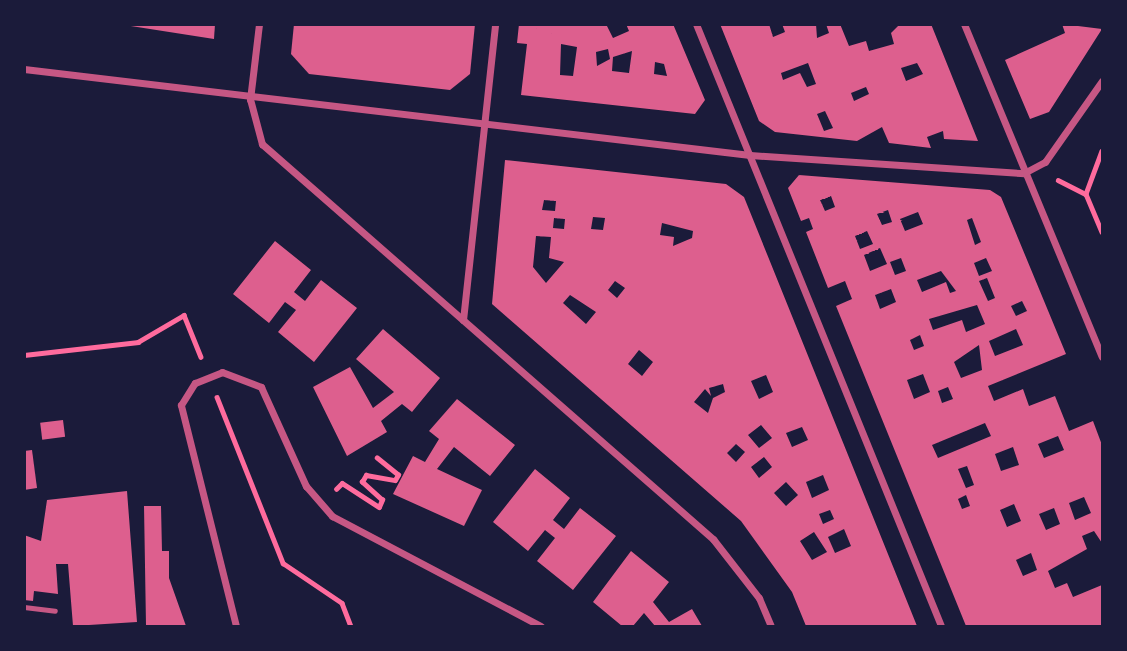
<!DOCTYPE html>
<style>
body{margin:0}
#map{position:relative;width:1127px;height:651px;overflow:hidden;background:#1b1b3a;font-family:Ubuntu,sans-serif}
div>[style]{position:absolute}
.building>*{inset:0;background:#dd5f8e;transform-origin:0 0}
.path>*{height:4.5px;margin:-2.25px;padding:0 2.25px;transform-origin:2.25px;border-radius:2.25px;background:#ff6b9d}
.service>*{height:5px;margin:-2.5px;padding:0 2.5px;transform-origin:2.5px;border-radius:2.5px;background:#c65784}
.minor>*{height:7px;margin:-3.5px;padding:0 3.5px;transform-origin:3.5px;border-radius:3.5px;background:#c65784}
span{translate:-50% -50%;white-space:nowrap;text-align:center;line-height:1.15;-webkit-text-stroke:6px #1b1b3a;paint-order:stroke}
.frame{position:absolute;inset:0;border:26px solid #1b1b3a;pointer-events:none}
</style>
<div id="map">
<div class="building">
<div style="clip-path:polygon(118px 24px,215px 24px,214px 39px)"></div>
<div style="clip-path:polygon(294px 24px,475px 24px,470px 74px,450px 90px,309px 74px,291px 54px)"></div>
<div style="clip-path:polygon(evenodd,519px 24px,606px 24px,613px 38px,629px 31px,626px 24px,673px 24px,705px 100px,695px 114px,521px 95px,527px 44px,517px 43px,519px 24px,561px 44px,577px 47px,573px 76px,560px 75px,561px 44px,519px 24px,608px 49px,610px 59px,597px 66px,596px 52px,608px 49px,519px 24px,632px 51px,629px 73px,612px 71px,613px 57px,632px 51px,519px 24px,655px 62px,664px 64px,667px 76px,654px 74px,655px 62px)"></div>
<div style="clip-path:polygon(evenodd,720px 24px,769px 24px,773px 37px,785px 32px,782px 24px,816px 24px,817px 38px,829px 33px,826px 24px,840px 24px,849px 46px,866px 41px,869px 51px,894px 44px,891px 33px,900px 24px,931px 24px,978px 141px,944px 139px,943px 131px,927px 137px,931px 148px,889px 143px,882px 127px,857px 141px,775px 132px,759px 121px,720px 24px,808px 63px,816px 84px,807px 87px,800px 73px,783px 80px,781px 73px,808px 63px,720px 24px,917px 63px,923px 74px,906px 81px,901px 68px,917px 63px,720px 24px,866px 87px,869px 94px,854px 101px,851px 93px,866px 87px,720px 24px,825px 111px,833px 128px,824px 131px,817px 114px,825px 111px)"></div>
<div style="clip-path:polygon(1062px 24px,1102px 29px,1049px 112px,1030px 119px,1005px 60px,1065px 33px)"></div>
<div style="clip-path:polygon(evenodd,505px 160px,726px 184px,744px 197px,917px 626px,806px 626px,792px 592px,741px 521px,492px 304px,505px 160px,544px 200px,556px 201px,555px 211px,542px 210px,544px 200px,505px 160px,593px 217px,605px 218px,603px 230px,591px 229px,593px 217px,505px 160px,554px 218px,565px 219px,564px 229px,553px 228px,554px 218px,505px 160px,662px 223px,693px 231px,692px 238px,673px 246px,674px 237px,660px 235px,662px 223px,505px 160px,536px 236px,551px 237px,549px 258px,564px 262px,546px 283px,533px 267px,536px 236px,505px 160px,615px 281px,625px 288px,617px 298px,608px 290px,615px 281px,505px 160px,570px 295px,596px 312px,586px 324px,563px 303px,570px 295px,505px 160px,639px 350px,653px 362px,642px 376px,628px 364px,639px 350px,505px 160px,766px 375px,773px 392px,759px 399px,751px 381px,766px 375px,505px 160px,723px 384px,725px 392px,713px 398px,708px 413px,694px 402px,705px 389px,711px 396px,709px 388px,723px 384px,505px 160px,761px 425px,772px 438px,759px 448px,748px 435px,761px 425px,505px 160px,802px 427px,808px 440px,792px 447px,786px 433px,802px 427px,505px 160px,736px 444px,745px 452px,736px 462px,727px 453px,736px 444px,505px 160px,764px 457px,772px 467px,759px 478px,751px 467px,764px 457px,505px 160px,823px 475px,829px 490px,812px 498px,806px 482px,823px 475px,505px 160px,786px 482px,798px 495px,786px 506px,774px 493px,786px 482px,505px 160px,830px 510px,834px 519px,823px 524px,819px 514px,830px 510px,505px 160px,844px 529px,851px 546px,835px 553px,828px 537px,844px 529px,505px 160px,814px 532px,827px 552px,812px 560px,800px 541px,814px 532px)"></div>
<div style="clip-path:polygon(evenodd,799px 175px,990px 190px,1001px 197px,1066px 354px,988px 386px,994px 401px,1023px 389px,1029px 406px,1055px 396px,1069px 431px,1093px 421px,1102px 445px,1102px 543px,1094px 531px,1082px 536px,1087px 549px,1048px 571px,1055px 588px,1067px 583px,1073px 597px,1102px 585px,1102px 626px,966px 626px,836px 306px,852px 299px,845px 281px,828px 288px,806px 232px,813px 229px,809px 218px,801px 221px,788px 188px,799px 175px,831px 196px,835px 207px,825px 211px,820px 200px,831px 196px,799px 175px,888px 210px,892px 222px,882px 225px,877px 214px,888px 210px,799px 175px,918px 212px,923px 224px,905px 231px,900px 219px,918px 212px,799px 175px,972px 218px,981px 242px,975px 245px,967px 220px,972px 218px,799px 175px,867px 231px,873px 244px,860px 249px,855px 236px,867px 231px,799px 175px,880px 248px,887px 264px,870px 271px,864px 255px,880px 248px,799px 175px,901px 258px,906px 271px,895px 275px,890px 262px,901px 258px,799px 175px,986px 258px,992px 271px,979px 276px,974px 263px,986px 258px,799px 175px,941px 271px,956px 291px,950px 293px,946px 282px,922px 292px,917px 280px,941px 271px,799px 175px,987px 278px,995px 298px,988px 301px,979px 281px,987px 278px,799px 175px,891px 289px,896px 302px,880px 309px,875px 295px,891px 289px,799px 175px,1022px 301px,1027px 311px,1016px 316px,1011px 306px,1022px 301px,799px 175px,977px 305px,985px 324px,966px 332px,962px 320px,933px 330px,929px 319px,977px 305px,799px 175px,1016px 329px,1023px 345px,995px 356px,989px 341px,1016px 329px,799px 175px,920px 335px,924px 346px,914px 350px,910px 340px,920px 335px,799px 175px,979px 345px,982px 370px,961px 378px,954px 362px,979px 345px,799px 175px,923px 374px,930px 392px,914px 399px,907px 380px,923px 374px,799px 175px,948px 387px,953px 399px,942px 403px,938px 391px,948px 387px,799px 175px,985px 423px,991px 436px,938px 458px,932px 445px,985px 423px,799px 175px,1058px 436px,1064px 450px,1044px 458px,1038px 444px,1058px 436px,799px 175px,1013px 447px,1019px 465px,1001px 471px,995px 454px,1013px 447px,799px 175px,967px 466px,974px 485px,966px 488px,958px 469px,967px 466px,799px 175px,966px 495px,970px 506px,962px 509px,958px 499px,966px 495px,799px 175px,1084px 497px,1091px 513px,1075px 520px,1069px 503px,1084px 497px,799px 175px,1014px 504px,1021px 521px,1007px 527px,1000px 510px,1014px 504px,799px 175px,1054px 508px,1060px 524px,1046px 530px,1039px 514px,1054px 508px,799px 175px,1031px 553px,1037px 570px,1023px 576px,1016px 560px,1031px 553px)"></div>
<div style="clip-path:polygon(275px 241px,311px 270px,294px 292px,305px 301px,321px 280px,357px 308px,314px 362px,278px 332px,296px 310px,285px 302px,269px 323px,233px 294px)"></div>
<div style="clip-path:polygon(383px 329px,440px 378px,412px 412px,402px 404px,381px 421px,387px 432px,347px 456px,313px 387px,350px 367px,373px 408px,394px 392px,356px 359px)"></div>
<div style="clip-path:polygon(457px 399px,515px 445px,490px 476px,454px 447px,437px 469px,482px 490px,464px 526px,393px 494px,413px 456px,425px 462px,439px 439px,429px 431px)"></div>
<div style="left:63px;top:420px;width:17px;height:23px;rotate:83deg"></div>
<div style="clip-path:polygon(32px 450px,37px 488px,24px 490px,24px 451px)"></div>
<div style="clip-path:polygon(535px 469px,570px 498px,553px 520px,564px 529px,580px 508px,616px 536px,573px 590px,537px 561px,555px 538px,545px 530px,528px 551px,493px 522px)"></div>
<div style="clip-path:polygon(127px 491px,137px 622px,73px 626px,68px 564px,56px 564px,58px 594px,34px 591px,33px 601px,24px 600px,24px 535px,41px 541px,47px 500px)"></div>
<div style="clip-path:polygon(144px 506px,161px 506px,162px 551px,169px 551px,169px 578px,186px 626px,146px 626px)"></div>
<div style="clip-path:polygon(631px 551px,669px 582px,653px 602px,669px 622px,692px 609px,702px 626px,655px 626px,644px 613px,633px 626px,622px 626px,593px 602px)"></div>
</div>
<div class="path">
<div style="left:1102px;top:151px;width:46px;rotate:110.4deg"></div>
<div style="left:1086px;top:194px;width:41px;rotate:67.2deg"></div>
<div style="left:1058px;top:180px;width:31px;rotate:27deg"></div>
<div style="left:24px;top:355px;width:115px;rotate:-6.5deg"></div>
<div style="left:138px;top:342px;width:53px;rotate:-30.4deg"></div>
<div style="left:184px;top:315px;width:45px;rotate:68deg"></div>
<div style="left:217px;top:397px;width:179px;rotate:68.3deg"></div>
<div style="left:283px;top:563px;width:71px;rotate:34.1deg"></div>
<div style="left:342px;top:603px;width:25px;rotate:69deg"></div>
<div style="left:336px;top:489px;width:8px;rotate:-45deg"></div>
<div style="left:342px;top:483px;width:44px;rotate:33deg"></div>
<div style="left:379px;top:507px;width:8px;rotate:-67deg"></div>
<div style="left:382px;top:500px;width:27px;rotate:-138deg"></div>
<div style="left:362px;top:482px;width:8px;rotate:-60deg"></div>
<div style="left:366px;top:475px;width:29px;rotate:10deg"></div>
<div style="left:395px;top:480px;width:6px;rotate:-59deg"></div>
<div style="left:398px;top:475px;width:27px;rotate:-141deg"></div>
</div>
<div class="service">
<div style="left:24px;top:607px;width:31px;rotate:7deg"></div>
</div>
<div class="minor">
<div style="left:259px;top:24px;width:76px;rotate:96.8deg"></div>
<div style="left:250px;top:99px;width:47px;rotate:75.1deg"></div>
<div style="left:262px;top:144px;width:600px;rotate:41.21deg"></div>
<div style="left:713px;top:539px;width:75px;rotate:52.1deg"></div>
<div style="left:759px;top:598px;width:30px;rotate:67deg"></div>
<div style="left:696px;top:24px;width:650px;rotate:67.85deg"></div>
<div style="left:964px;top:24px;width:360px;rotate:67.5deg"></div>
<div style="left:24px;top:69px;width:731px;rotate:6.76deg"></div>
<div style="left:750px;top:155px;width:275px;rotate:3.8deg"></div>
<div style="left:1024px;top:173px;width:24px;rotate:-28deg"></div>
<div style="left:1045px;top:162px;width:99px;rotate:-54.9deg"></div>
<div style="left:463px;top:320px;width:298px;rotate:-83.8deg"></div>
<div style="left:236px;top:626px;width:228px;rotate:-104deg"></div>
<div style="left:181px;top:405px;width:26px;rotate:-58deg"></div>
<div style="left:195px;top:383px;width:29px;rotate:-22deg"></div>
<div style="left:222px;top:372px;width:42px;rotate:21deg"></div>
<div style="left:261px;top:387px;width:109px;rotate:65.6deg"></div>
<div style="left:306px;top:486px;width:40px;rotate:49deg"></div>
<div style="left:332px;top:516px;width:236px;rotate:27.8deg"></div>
</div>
<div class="frame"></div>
</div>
